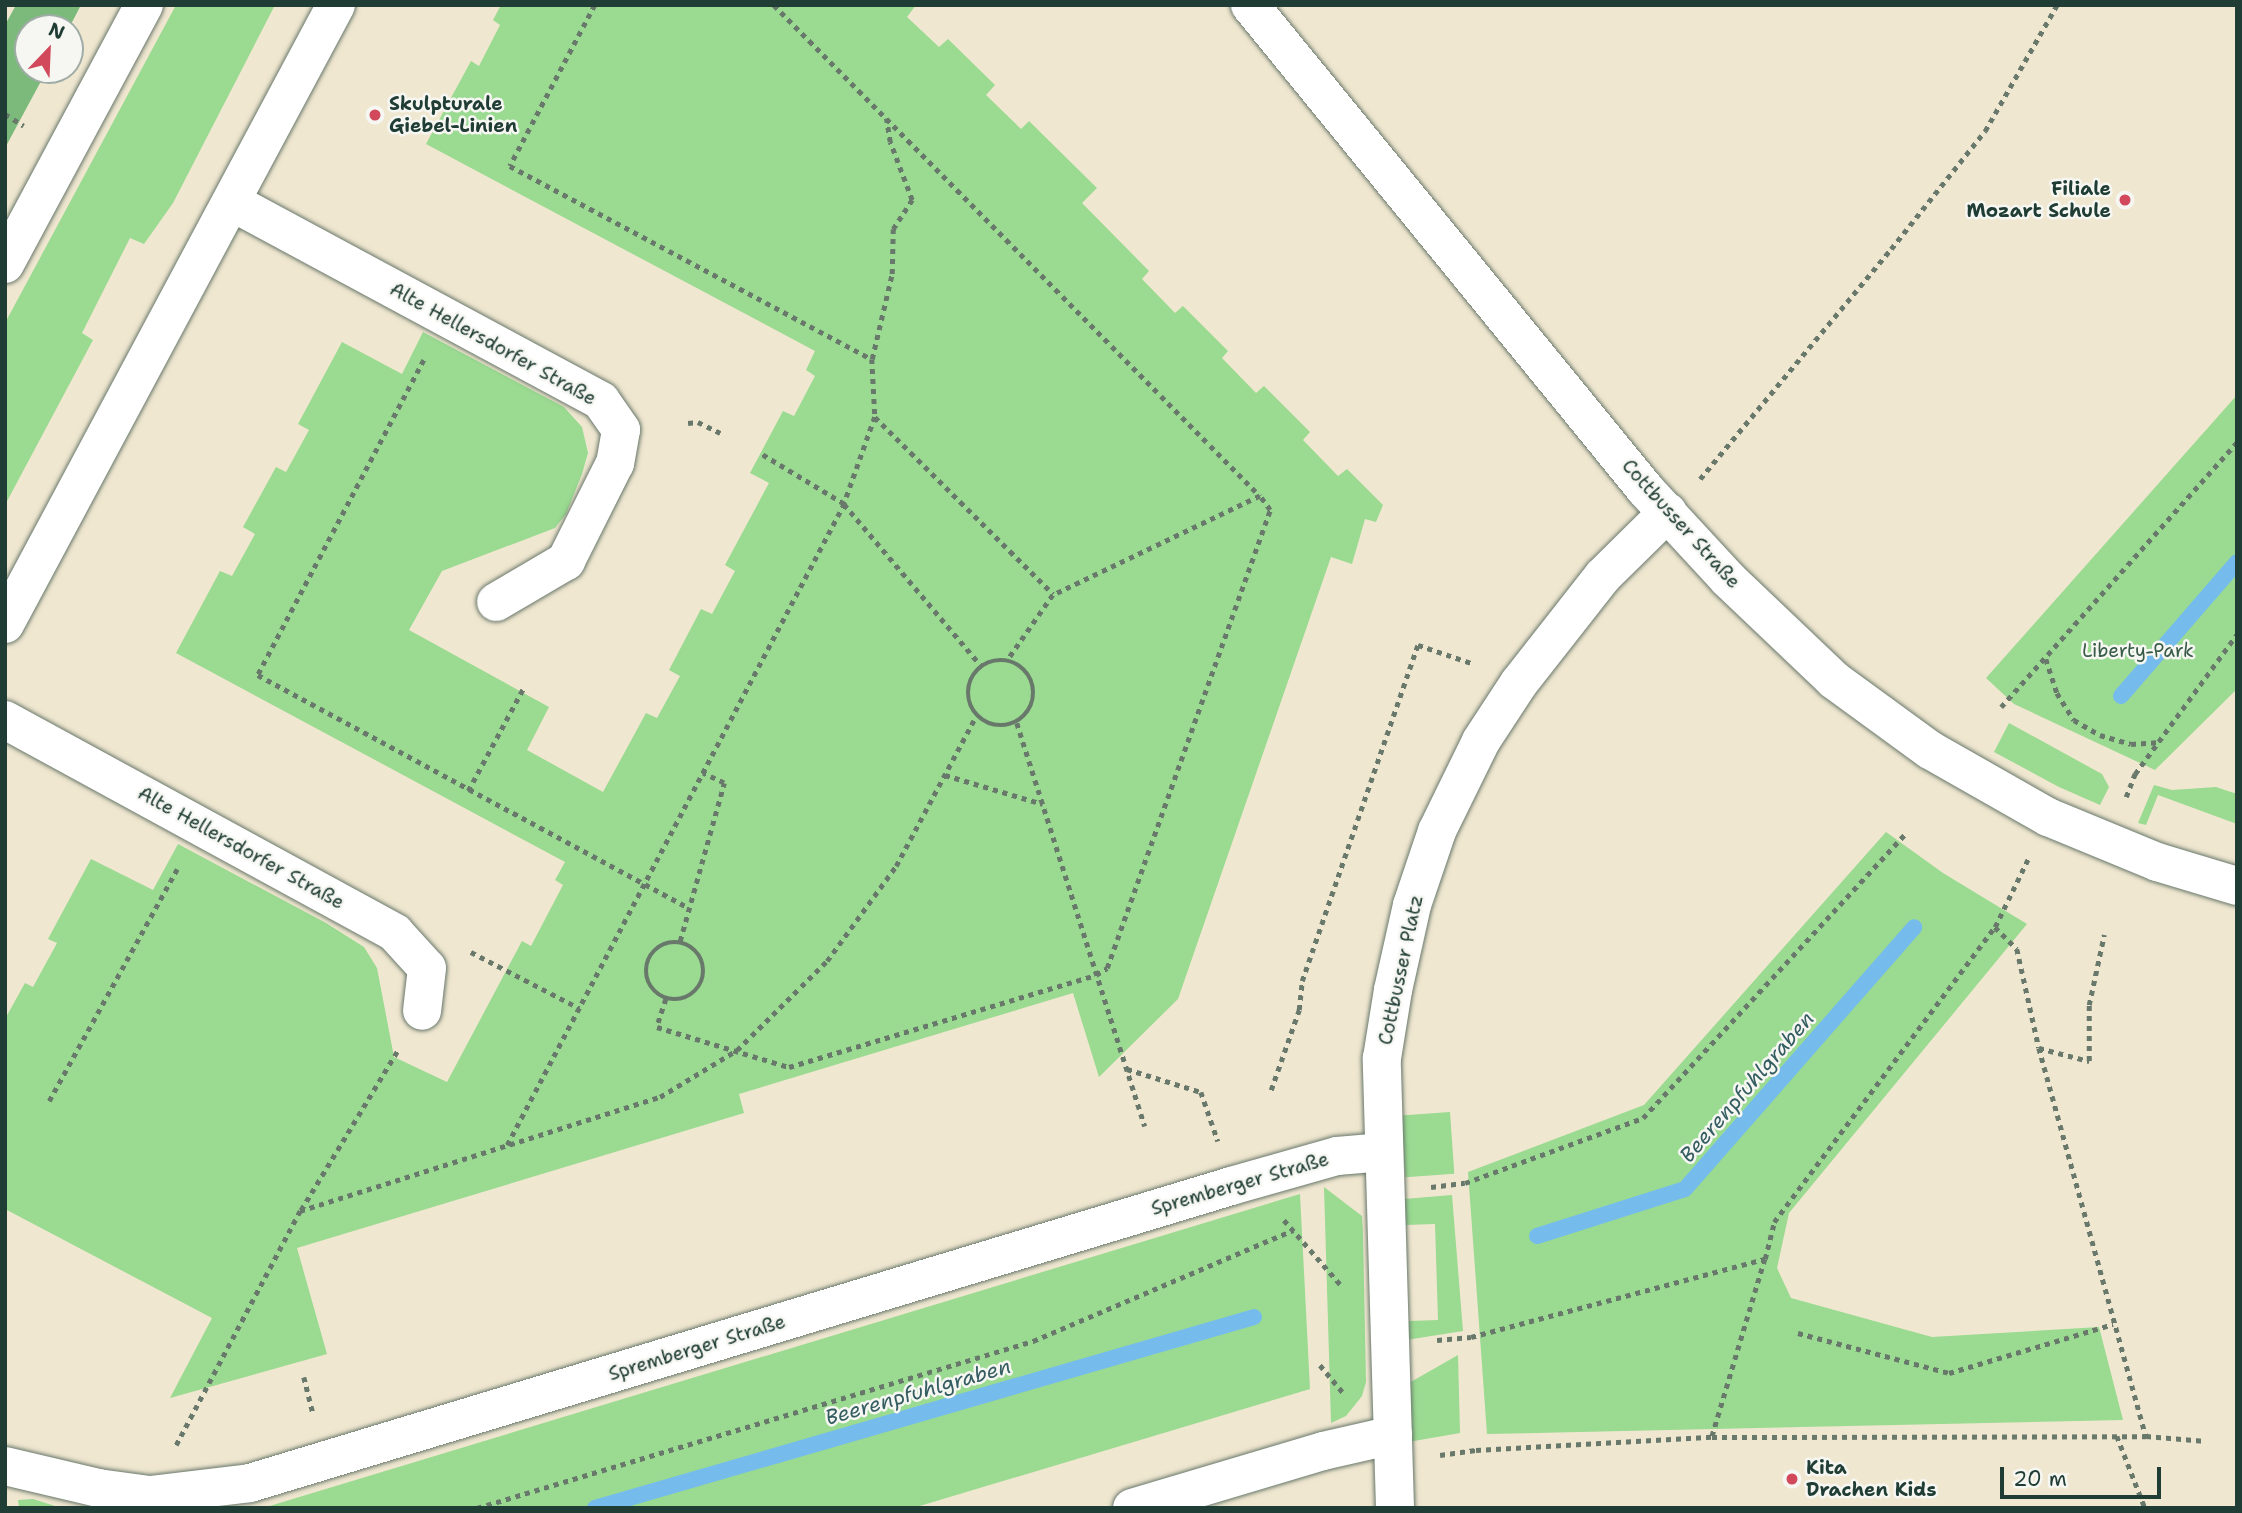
<!DOCTYPE html>
<meta charset="utf-8">
<style>
body{margin:0}
#map{position:relative;width:2242px;height:1513px;overflow:hidden;background:#f0e7d0;font-family:"Shantell Sans",sans-serif}
div>[style]{position:absolute}
.green>*{inset:0;background:#9ada91;transform-origin:0 0}
.forest>*{inset:0;background:#7bba7b}
.stream>*{height:16px;margin:-8px;padding:0 8px;transform-origin:8px;border-radius:8px;background:#75bcec}
.path>*{height:4.5px;margin-top:-2.25px;transform-origin:0;background:repeating-linear-gradient(90deg,#68786b 0 5px,transparent 0 10px)}
.path>.ring{margin:-2.25px;padding:0;box-sizing:content-box;background:none;border:4.5px solid #68786b;border-radius:50%}
.roads{filter:drop-shadow(0 0 2px #68786b) drop-shadow(0 0 2px #68786b)}
.minor>*{height:38px;margin:-19px;padding:0 19px;transform-origin:19px;border-radius:19px;background:#fff}
.dots>*{width:19px;height:19px;translate:-50% -50%;box-sizing:border-box;border:4px solid #f6f6f2;border-radius:50%}
span{translate:-50% -50%;white-space:nowrap;text-align:center;line-height:1.15;-webkit-text-stroke:5px #f6f6f2;paint-order:stroke}
.poi-label{font-size:19px;color:#1f3d34;font-weight:700}
.left{translate:0 -50%;text-align:left}
.right{translate:-100% -50%;text-align:right}
.street-label{font-size:19px;color:#1f3d34}
.park-label{font-size:19px;color:#385c47}
.water-label{font-size:21px;color:#345d62;font-style:italic}
.frame{position:absolute;inset:0;border:7px solid #1f3d34;pointer-events:none}
.north{position:absolute;left:14px;top:14px;width:70px;height:70px;box-sizing:border-box;background:#f6f6f2;border:2px solid #a0aca6;border-radius:50%;rotate:23deg;font-size:19px;font-weight:700;line-height:28px;text-align:center;color:#1f3d34}
.north::after{content:'';display:block;margin:auto;width:24px;height:32px;background:#d1495b;clip-path:polygon(50% 0,100% 100%,50% 72%,0 100%)}
.scale{position:absolute;left:2000px;top:1467px;width:161px;height:32px;box-sizing:border-box;border:4px solid #1f3d34;border-top:0;padding-left:9px;font-size:21px;line-height:24px;white-space:nowrap;color:#1f3d34;-webkit-text-stroke:5px #f6f6f2;paint-order:stroke}
</style>
<div id="map">
<div class="green">
<div style="clip-path:polygon(176px 5px,275px 5px,173px 203px,144px 244px,130px 238px,82px 333px,93px 340px,5px 505px,5px 323px)"></div>
<div style="clip-path:polygon(501px 5px,916px 5px,907px 17px,939px 47px,948px 39px,995px 85px,986px 95px,1021px 129px,1029px 121px,1097px 188px,1082px 203px,1149px 271px,1142px 279px,1175px 313px,1183px 306px,1228px 351px,1222px 358px,1256px 393px,1264px 386px,1310px 432px,1303px 440px,1338px 476px,1347px 469px,1383px 505px,1376px 522px,1365px 519px,1352px 564px,1331px 557px,1178px 999px,1099px 1077px,1073px 993px,739px 1094px,744px 1113px,297px 1248px,327px 1354px,170px 1398px,212px 1318px,5px 1209px,5px 1019px,25px 983px,33px 987px,57px 943px,48px 939px,91px 859px,153px 890px,178px 844px,326px 923px,364px 947px,377px 968px,394px 1057px,447px 1082px,522px 941px,531px 946px,563px 885px,555px 880px,565px 862px,176px 653px,220px 571px,232px 576px,255px 534px,243px 527px,276px 467px,286px 472px,309px 430px,298px 424px,342px 342px,402px 374px,423px 332px,564px 407px,582px 427px,588px 453px,582px 474px,566px 514px,555px 528px,442px 571px,409px 630px,549px 707px,527px 750px,603px 792px,646px 713px,657px 718px,680px 676px,669px 670px,701px 609px,712px 614px,735px 571px,725px 565px,769px 483px,750px 473px,783px 411px,794px 416px,815px 376px,806px 370px,815px 351px,426px 144px,471px 61px,479px 66px,500px 25px,493px 20px)"></div>
<div style="clip-path:polygon(2237px 395px,2237px 689px,2155px 770px,2014px 704px,1986px 678px)"></div>
<div style="clip-path:polygon(2009px 723px,2102px 774px,2109px 787px,2100px 805px,2059px 787px,1994px 752px)"></div>
<div style="clip-path:polygon(2154px 785px,2172px 790px,2216px 787px,2237px 794px,2237px 824px,2158px 795px,2146px 825px,2138px 823px)"></div>
<div style="clip-path:polygon(1886px 832px,1943px 873px,2027px 924px,1789px 1213px,1777px 1268px,1791px 1298px,1932px 1337px,2099px 1327px,2123px 1420px,1487px 1434px,1468px 1172px,1644px 1105px)"></div>
<div style="left:1450px;top:1112px;width:62px;height:49px;rotate:86deg"></div>
<div style="clip-path:polygon(1324px 1187px,1362px 1216px,1363px 1234px,1366px 1382px,1362px 1396px,1346px 1416px,1331px 1423px)"></div>
<div style="clip-path:polygon(1300px 1194px,1310px 1389px,913px 1508px,263px 1508px)"></div>
<div style="clip-path:polygon(1452px 1195px,1463px 1331px,1406px 1340px,1409px 1321px,1438px 1320px,1435px 1224px,1405px 1225px,1404px 1199px)"></div>
<div style="clip-path:polygon(1458px 1355px,1460px 1433px,1408px 1442px,1409px 1383px)"></div>
<div style="clip-path:polygon(33px 1499px,55px 1506px,61px 1508px,19px 1508px,18px 1500px)"></div>
</div>
<div class="forest">
<div style="clip-path:polygon(16px 5px,81px 5px,69px 28px,28px 28px,28px 70px,47px 70px,5px 148px,5px 25px)"></div>
</div>
<div class="stream">
<div style="left:2121px;top:696px;width:177px;rotate:-49.1deg"></div>
<div style="left:1537px;top:1236px;width:155px;rotate:-17.6deg"></div>
<div style="left:1685px;top:1189px;width:348px;rotate:-48.8deg"></div>
<div style="left:595px;top:1508px;width:686px;rotate:-16.16deg"></div>
</div>
<div class="path">
<div style="left:595px;top:5px;width:182px;rotate:117.8deg"></div>
<div style="left:510px;top:166px;width:410px;rotate:28.1deg"></div>
<div style="left:872px;top:359px;width:58px;rotate:87deg"></div>
<div style="left:875px;top:417px;width:92px;rotate:109.6deg"></div>
<div style="left:844px;top:504px;width:214px;rotate:49.7deg"></div>
<div style="left:774px;top:5px;width:691px;rotate:45.29deg"></div>
<div style="left:1260px;top:496px;width:229px;rotate:154.4deg"></div>
<div style="left:1053px;top:595px;width:80px;rotate:124.9deg"></div>
<div style="left:5px;top:114px;width:22px;rotate:32deg"></div>
<div style="left:872px;top:359px;width:87px;rotate:-76.8deg"></div>
<div style="left:892px;top:274px;width:45px;rotate:-88.7deg"></div>
<div style="left:893px;top:229px;width:35px;rotate:-57deg"></div>
<div style="left:912px;top:200px;width:62px;rotate:-110.8deg"></div>
<div style="left:890px;top:142px;width:24px;rotate:-99deg"></div>
<div style="left:424px;top:360px;width:356px;rotate:117.8deg"></div>
<div style="left:258px;top:675px;width:490px;rotate:28.4deg"></div>
<div style="left:875px;top:417px;width:251px;rotate:44.8deg"></div>
<div style="left:688px;top:423px;width:10px;rotate:-6deg"></div>
<div style="left:698px;top:422px;width:25px;rotate:26deg"></div>
<div style="left:1700px;top:479px;width:299px;rotate:-50.3deg"></div>
<div style="left:1891px;top:249px;width:151px;rotate:-51.5deg"></div>
<div style="left:1985px;top:131px;width:145px;rotate:-60.3deg"></div>
<div style="left:2046px;top:659px;width:36px;rotate:72deg"></div>
<div style="left:2057px;top:693px;width:32px;rotate:58deg"></div>
<div style="left:2074px;top:720px;width:30px;rotate:30deg"></div>
<div style="left:2100px;top:735px;width:32px;rotate:16deg"></div>
<div style="left:2131px;top:744px;width:26px;rotate:-4deg"></div>
<div class="ring" style="left:968px;top:660px;width:61.5px;height:61.5px"></div>
<div style="left:2001px;top:707px;width:355px;rotate:-48.3deg"></div>
<div style="left:1017px;top:723px;width:423px;rotate:72.4deg"></div>
<div style="left:945px;top:775px;width:102px;rotate:16.5deg"></div>
<div style="left:468px;top:791px;width:118px;rotate:-61.7deg"></div>
<div style="left:2126px;top:797px;width:25px;rotate:-69deg"></div>
<div style="left:2135px;top:774px;width:173px;rotate:-53.9deg"></div>
<div style="left:1995px;top:927px;width:31px;rotate:45deg"></div>
<div style="left:2017px;top:949px;width:101px;rotate:77.5deg"></div>
<div style="left:2039px;top:1048px;width:402px;rotate:74.6deg"></div>
<div style="left:680px;top:941px;width:164px;rotate:-74.4deg"></div>
<div style="left:724px;top:783px;width:23px;rotate:-155deg"></div>
<div class="ring" style="left:646px;top:942px;width:53.5px;height:53.5px"></div>
<div style="left:471px;top:952px;width:122px;rotate:27.4deg"></div>
<div style="left:666px;top:999px;width:29px;rotate:108deg"></div>
<div style="left:657px;top:1027px;width:138px;rotate:16.9deg"></div>
<div style="left:789px;top:1067px;width:320px;rotate:-16.7deg"></div>
<div style="left:1096px;top:975px;width:13px;rotate:-32deg"></div>
<div style="left:1107px;top:968px;width:486px;rotate:-70.4deg"></div>
<div style="left:1270px;top:510px;width:17px;rotate:-126deg"></div>
<div style="left:2039px;top:1048px;width:52px;rotate:14.6deg"></div>
<div style="left:2089px;top:1061px;width:56px;rotate:-90deg"></div>
<div style="left:2089px;top:1005px;width:72px;rotate:-77.9deg"></div>
<div style="left:1127px;top:1069px;width:77px;rotate:17.3deg"></div>
<div style="left:1201px;top:1092px;width:52px;rotate:70.9deg"></div>
<div style="left:1271px;top:1090px;width:85px;rotate:-70.7deg"></div>
<div style="left:1299px;top:1010px;width:29px;rotate:-84deg"></div>
<div style="left:1302px;top:981px;width:355px;rotate:-71deg"></div>
<div style="left:1418px;top:645px;width:59px;rotate:18.7deg"></div>
<div style="left:49px;top:1101px;width:265px;rotate:-61.1deg"></div>
<div style="left:507px;top:1145px;width:724px;rotate:-62.27deg"></div>
<div style="left:844px;top:504px;width:97px;rotate:-148.9deg"></div>
<div style="left:1431px;top:1187px;width:34px;rotate:-7deg"></div>
<div style="left:1465px;top:1183px;width:189px;rotate:-20.1deg"></div>
<div style="left:1643px;top:1118px;width:385px;rotate:-47.3deg"></div>
<div style="left:301px;top:1210px;width:187px;rotate:-58.8deg"></div>
<div style="left:1284px;top:1220px;width:86px;rotate:48.8deg"></div>
<div style="left:1765px;top:1259px;width:38px;rotate:-76deg"></div>
<div style="left:1774px;top:1222px;width:369px;rotate:-53.2deg"></div>
<div style="left:1995px;top:927px;width:76px;rotate:-64.1deg"></div>
<div style="left:1798px;top:1333px;width:156px;rotate:14.8deg"></div>
<div style="left:1949px;top:1373px;width:171px;rotate:-16.6deg"></div>
<div style="left:1437px;top:1340px;width:34px;rotate:-5deg"></div>
<div style="left:1471px;top:1337px;width:304px;rotate:-14.9deg"></div>
<div style="left:1765px;top:1259px;width:186px;rotate:106.6deg"></div>
<div style="left:1320px;top:1365px;width:38px;rotate:50deg"></div>
<div style="left:304px;top:1377px;width:38px;rotate:76deg"></div>
<div style="left:2117px;top:1436px;width:77px;rotate:68.7deg"></div>
<div style="left:176px;top:1445px;width:265px;rotate:-62.1deg"></div>
<div style="left:300px;top:1211px;width:378px;rotate:-17.6deg"></div>
<div style="left:660px;top:1097px;width:90px;rotate:-31.4deg"></div>
<div style="left:737px;top:1050px;width:127px;rotate:-44.7deg"></div>
<div style="left:827px;top:961px;width:117px;rotate:-54deg"></div>
<div style="left:896px;top:866px;width:170px;rotate:-61.9deg"></div>
<div style="left:1440px;top:1455px;width:36px;rotate:-8deg"></div>
<div style="left:1476px;top:1450px;width:236px;rotate:-3.2deg"></div>
<div style="left:1712px;top:1437px;width:434px;rotate:-0.1deg"></div>
<div style="left:2146px;top:1436px;width:60px;rotate:4.8deg"></div>
<div style="left:477px;top:1508px;width:581px;rotate:-16.72deg"></div>
<div style="left:1033px;top:1341px;width:283px;rotate:-23.1deg"></div>
</div>
<div class="roads">
<div class="minor">
<div style="left:1250px;top:5px;width:625px;rotate:50.78deg"></div>
<div style="left:1645px;top:489px;width:122px;rotate:47.3deg"></div>
<div style="left:1728px;top:579px;width:146px;rotate:43.6deg"></div>
<div style="left:1834px;top:680px;width:119px;rotate:36.1deg"></div>
<div style="left:1930px;top:750px;width:136px;rotate:29.6deg"></div>
<div style="left:2048px;top:817px;width:118px;rotate:22.4deg"></div>
<div style="left:2157px;top:862px;width:84px;rotate:16.7deg"></div>
<div style="left:232px;top:202px;width:419px;rotate:28.3deg"></div>
<div style="left:601px;top:401px;width:35px;rotate:55deg"></div>
<div style="left:621px;top:430px;width:34px;rotate:100deg"></div>
<div style="left:615px;top:463px;width:110px;rotate:116.6deg"></div>
<div style="left:566px;top:561px;width:81px;rotate:149.6deg"></div>
<div style="left:5px;top:264px;width:294px;rotate:-61.8deg"></div>
<div style="left:5px;top:624px;width:702px;rotate:-61.87deg"></div>
<div style="left:5px;top:720px;width:444px;rotate:28.6deg"></div>
<div style="left:395px;top:933px;width:47px;rotate:47.6deg"></div>
<div style="left:427px;top:968px;width:43px;rotate:96.6deg"></div>
<div style="left:5px;top:1466px;width:96px;rotate:13.3deg"></div>
<div style="left:98px;top:1488px;width:52px;rotate:7.7deg"></div>
<div style="left:150px;top:1495px;width:101px;rotate:-6.8deg"></div>
<div style="left:250px;top:1483px;width:1025px;rotate:-16.84deg"></div>
<div style="left:1231px;top:1186px;width:110px;rotate:-15.8deg"></div>
<div style="left:1337px;top:1156px;width:47px;rotate:-4.9deg"></div>
<div style="left:1132px;top:1508px;width:199px;rotate:-16.6deg"></div>
<div style="left:1323px;top:1451px;width:72px;rotate:-12.9deg"></div>
<div style="left:1395px;top:1508px;width:450px;rotate:-91.7deg"></div>
<div style="left:1382px;top:1058px;width:69px;rotate:-80.8deg"></div>
<div style="left:1393px;top:990px;width:87px;rotate:-77.4deg"></div>
<div style="left:1412px;top:905px;width:78px;rotate:-71.3deg"></div>
<div style="left:1437px;top:831px;width:100px;rotate:-63.9deg"></div>
<div style="left:1481px;top:741px;width:69px;rotate:-56.8deg"></div>
<div style="left:1519px;top:683px;width:136px;rotate:-51.9deg"></div>
<div style="left:1603px;top:576px;width:91px;rotate:-44.6deg"></div>
</div>
</div>
<div class="dots">
<div style="left:375px;top:115px;background:#d1495b"></div>
<div style="left:2125px;top:200px;background:#d1495b"></div>
<div style="left:1792px;top:1479px;background:#d1495b"></div>
</div>
<div class="poi-label">
<span class="left" style="left:389px;top:115px">Skulpturale<br>Giebel-Linien</span>
<span class="right" style="left:2111px;top:200px">Filiale<br>Mozart Schule</span>
<span class="left" style="left:1806px;top:1479px">Kita<br>Drachen Kids</span>
</div>
<div class="street-label">
<span style="left:493px;top:344px;rotate:29deg">Alte Hellersdorfer Straße</span>
<span style="left:1681px;top:524px;rotate:48deg">Cottbusser Straße</span>
<span style="left:241px;top:848px;rotate:29deg">Alte Hellersdorfer Straße</span>
<span style="left:1401px;top:970px;rotate:-78deg">Cottbusser Platz</span>
<span style="left:1240px;top:1184px;rotate:-16deg">Spremberger Straße</span>
<span style="left:697px;top:1348px;rotate:-17deg">Spremberger Straße</span>
</div>
<div class="park-label">
<span style="left:2138px;top:651px">Liberty-Park</span>
</div>
<div class="water-label">
<span style="left:1747px;top:1087px;rotate:-49deg">Beerenpfuhlgraben</span>
<span style="left:918px;top:1392px;rotate:-16deg">Beerenpfuhlgraben</span>
</div>
<div class="frame"></div>
<div class="north">N</div>
<div class="scale">20 m</div>
</div>
